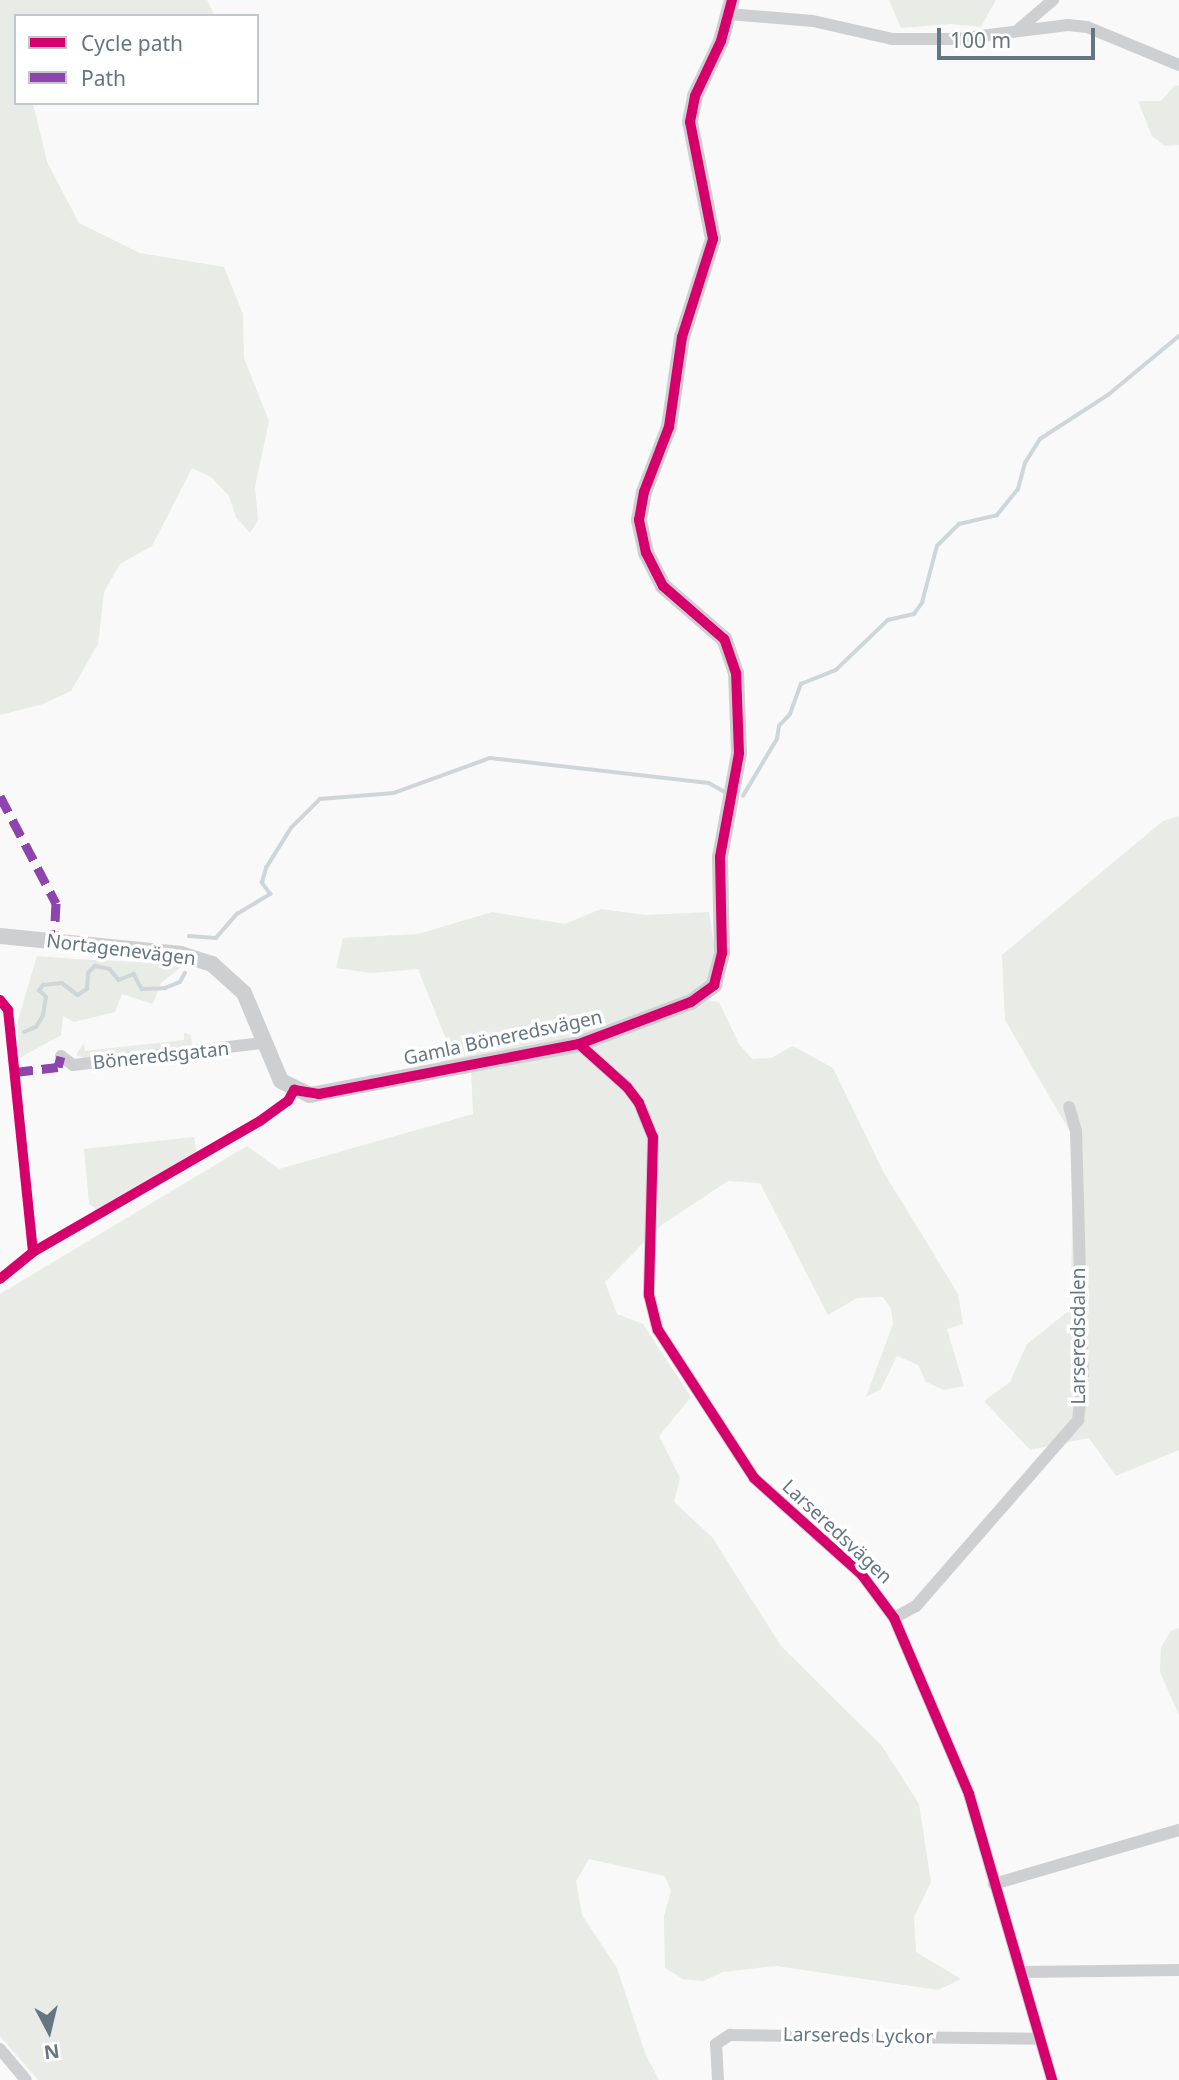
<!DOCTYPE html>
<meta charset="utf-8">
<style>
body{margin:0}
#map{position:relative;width:1179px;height:2080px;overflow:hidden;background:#f9f9f9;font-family:"Noto Sans",sans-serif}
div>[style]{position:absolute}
.green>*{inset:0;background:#e8ebe6}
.stream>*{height:3.5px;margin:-1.75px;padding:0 1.75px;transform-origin:1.75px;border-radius:1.75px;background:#ced6d9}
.minor>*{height:12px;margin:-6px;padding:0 6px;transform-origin:6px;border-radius:6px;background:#cecfd0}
.tertiary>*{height:16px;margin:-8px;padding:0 8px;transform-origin:8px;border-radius:8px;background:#cecfd0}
.quiet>*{height:9px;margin-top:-4.5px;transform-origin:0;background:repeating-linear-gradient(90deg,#8e44ad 0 18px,transparent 0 27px)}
.cycleway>*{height:10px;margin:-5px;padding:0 5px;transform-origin:5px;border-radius:5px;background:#d6006c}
span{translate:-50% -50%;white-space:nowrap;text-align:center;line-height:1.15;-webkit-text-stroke:7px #fff;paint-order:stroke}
.street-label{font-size:19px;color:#657683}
.legend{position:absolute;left:14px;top:14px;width:245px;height:91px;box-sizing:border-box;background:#fff;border:2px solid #c1c8cd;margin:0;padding:9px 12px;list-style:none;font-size:21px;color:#657683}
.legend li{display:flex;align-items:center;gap:14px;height:35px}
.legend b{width:35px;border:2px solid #c1c8cd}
.north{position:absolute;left:14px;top:1996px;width:70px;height:70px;-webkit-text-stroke:5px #fff;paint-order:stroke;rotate:173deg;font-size:19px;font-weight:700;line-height:28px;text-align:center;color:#657683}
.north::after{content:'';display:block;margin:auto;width:24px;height:32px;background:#657683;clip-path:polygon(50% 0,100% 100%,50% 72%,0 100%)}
.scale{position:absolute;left:937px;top:28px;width:158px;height:32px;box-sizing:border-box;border:4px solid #657683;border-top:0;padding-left:9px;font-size:21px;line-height:24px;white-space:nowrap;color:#657683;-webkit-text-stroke:5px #fff;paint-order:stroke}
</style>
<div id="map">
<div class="green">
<div style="clip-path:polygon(0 0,207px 0,215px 16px,16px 16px,16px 103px,33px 103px,47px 162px,79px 223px,140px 253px,224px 267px,243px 314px,244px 358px,269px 421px,255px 487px,258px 520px,250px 533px,236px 517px,229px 496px,211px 477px,192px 468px,152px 546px,120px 564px,104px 592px,98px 644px,71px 691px,43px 704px,0 715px)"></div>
<div style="clip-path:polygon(889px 0,996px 0,981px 27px,951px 24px,901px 28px)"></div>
<div style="clip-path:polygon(1175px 85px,1179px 86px,1179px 145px,1165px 146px,1152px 136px,1138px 101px,1161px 101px)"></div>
<div style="clip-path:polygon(1179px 816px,1179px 1450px,1116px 1476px,1089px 1438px,1030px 1450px,984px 1401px,1010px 1382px,1027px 1344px,1071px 1309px,1073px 1137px,1005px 1020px,1002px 955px,1163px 821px)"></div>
<div style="clip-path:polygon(601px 909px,645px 915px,709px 912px,714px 946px,710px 976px,701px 988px,710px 1001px,719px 1002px,739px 1044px,752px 1059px,771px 1058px,793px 1046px,833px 1068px,883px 1171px,958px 1294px,963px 1324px,947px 1329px,964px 1386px,944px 1390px,926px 1382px,918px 1365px,897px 1356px,881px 1389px,866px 1397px,893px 1324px,891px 1309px,883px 1297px,857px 1298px,828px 1315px,760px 1183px,728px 1181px,660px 1226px,605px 1282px,617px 1314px,643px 1324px,691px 1397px,659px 1436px,680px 1478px,674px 1502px,712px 1537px,781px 1646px,882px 1746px,919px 1804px,931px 1882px,914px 1917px,916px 1952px,961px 1979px,938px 1990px,776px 1966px,723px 1972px,703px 1981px,683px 1979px,665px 1968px,664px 1916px,671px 1891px,665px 1876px,589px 1859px,576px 1881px,582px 1915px,617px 1968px,645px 2053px,659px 2080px,38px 2080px,0 2036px,0 1294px,247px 1146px,279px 1169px,473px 1114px,471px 1069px,437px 1061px,448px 1044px,418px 969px,372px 973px,336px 968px,343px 938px,418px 934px,492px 912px,565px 924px)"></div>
<div style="clip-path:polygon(37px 956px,74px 959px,185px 964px,161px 983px,153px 1004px,122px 994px,115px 1012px,74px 1022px,63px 1016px,61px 1035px,18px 1059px,18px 1020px)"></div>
<div style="clip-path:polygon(184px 1033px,191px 1035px,192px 1047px,85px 1058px,76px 1055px,84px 1043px,85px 1051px,184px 1040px)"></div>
<div style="clip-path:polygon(194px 1137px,197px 1157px,99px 1211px,89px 1204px,84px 1149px)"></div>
<div style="clip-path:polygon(1179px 1628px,1179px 1715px,1160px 1672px,1161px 1647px,1171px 1631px)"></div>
</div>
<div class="stream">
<div style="left:743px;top:796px;width:66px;rotate:-59.2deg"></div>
<div style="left:777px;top:739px;width:13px;rotate:-81deg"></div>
<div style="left:779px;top:726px;width:16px;rotate:-47deg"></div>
<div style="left:790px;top:714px;width:32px;rotate:-70deg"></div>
<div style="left:801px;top:684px;width:38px;rotate:-22deg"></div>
<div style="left:836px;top:670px;width:72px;rotate:-43.9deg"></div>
<div style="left:888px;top:620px;width:27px;rotate:-13deg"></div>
<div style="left:914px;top:614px;width:14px;rotate:-54deg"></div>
<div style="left:922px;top:603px;width:59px;rotate:-75.3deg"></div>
<div style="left:937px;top:546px;width:31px;rotate:-45deg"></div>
<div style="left:959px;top:524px;width:39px;rotate:-13deg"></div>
<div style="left:997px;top:515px;width:33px;rotate:-51deg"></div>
<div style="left:1018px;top:489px;width:27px;rotate:-75deg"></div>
<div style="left:1025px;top:463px;width:28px;rotate:-58deg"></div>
<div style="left:1040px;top:439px;width:81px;rotate:-32.9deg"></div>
<div style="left:1108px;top:395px;width:92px;rotate:-39.7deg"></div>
<div style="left:189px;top:936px;width:27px;rotate:4deg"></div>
<div style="left:216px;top:938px;width:32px;rotate:-49deg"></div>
<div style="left:237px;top:914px;width:39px;rotate:-31deg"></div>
<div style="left:270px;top:894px;width:14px;rotate:-126deg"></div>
<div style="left:262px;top:883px;width:16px;rotate:-75deg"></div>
<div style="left:266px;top:868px;width:47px;rotate:-58deg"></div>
<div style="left:291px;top:828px;width:41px;rotate:-45deg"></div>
<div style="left:320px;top:799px;width:74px;rotate:-4.6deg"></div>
<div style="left:394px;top:793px;width:102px;rotate:-20deg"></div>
<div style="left:490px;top:758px;width:220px;rotate:6.5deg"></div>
<div style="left:709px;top:783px;width:18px;rotate:29deg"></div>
<div style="left:24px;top:1032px;width:13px;rotate:-23deg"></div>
<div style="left:36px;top:1027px;width:13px;rotate:-58deg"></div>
<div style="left:43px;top:1016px;width:19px;rotate:-81deg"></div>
<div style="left:46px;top:997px;width:9px;rotate:-139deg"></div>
<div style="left:39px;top:991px;width:7px;rotate:-56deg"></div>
<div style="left:43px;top:985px;width:19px;rotate:-6deg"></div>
<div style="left:62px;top:983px;width:20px;rotate:37deg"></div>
<div style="left:78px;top:995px;width:11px;rotate:-34deg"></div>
<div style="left:87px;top:989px;width:16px;rotate:-86deg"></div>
<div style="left:88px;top:973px;width:10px;rotate:-45deg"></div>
<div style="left:95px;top:966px;width:15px;rotate:11deg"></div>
<div style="left:110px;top:969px;width:14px;rotate:51deg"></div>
<div style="left:119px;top:980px;width:16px;rotate:-22deg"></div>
<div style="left:134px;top:974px;width:17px;rotate:62deg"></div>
<div style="left:142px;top:989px;width:23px;rotate:-2deg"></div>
<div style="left:165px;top:988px;width:16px;rotate:-22deg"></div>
<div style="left:180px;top:982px;width:10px;rotate:-61deg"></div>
</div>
<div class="minor">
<div style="left:729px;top:14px;width:84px;rotate:4.8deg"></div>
<div style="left:813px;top:21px;width:82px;rotate:12.7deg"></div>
<div style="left:893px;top:39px;width:64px"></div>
<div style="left:957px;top:39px;width:112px;rotate:-7.2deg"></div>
<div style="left:1068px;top:25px;width:19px;rotate:6deg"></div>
<div style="left:1087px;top:27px;width:100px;rotate:22.4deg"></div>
<div style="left:1019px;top:29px;width:45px;rotate:-40.5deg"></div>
<div style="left:579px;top:1044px;width:64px;rotate:41.9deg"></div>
<div style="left:627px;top:1087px;width:20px;rotate:53deg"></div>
<div style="left:639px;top:1103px;width:37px;rotate:68deg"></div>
<div style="left:653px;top:1137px;width:158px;rotate:91.5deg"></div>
<div style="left:649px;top:1295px;width:36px;rotate:76deg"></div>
<div style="left:658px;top:1330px;width:176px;rotate:57deg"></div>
<div style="left:754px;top:1478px;width:145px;rotate:41.9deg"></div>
<div style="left:862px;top:1575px;width:54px;rotate:53.3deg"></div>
<div style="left:894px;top:1618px;width:191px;rotate:66.9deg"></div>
<div style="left:969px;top:1794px;width:298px;rotate:73.8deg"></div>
<div style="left:61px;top:1056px;width:15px;rotate:37deg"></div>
<div style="left:73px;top:1065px;width:191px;rotate:-6.6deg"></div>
<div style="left:894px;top:1618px;width:25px;rotate:-29deg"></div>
<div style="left:916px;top:1606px;width:247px;rotate:-48.9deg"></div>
<div style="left:1078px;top:1420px;width:39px;rotate:-83deg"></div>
<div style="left:1083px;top:1381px;width:250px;rotate:-91.6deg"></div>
<div style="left:1076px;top:1131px;width:25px;rotate:-106deg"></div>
<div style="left:994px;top:1884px;width:193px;rotate:-16.3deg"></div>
<div style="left:1022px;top:1972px;width:157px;rotate:-0.7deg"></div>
<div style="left:0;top:2049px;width:40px;rotate:50deg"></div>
<div style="left:718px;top:2080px;width:36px;rotate:-93deg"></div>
<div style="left:716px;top:2044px;width:17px;rotate:-33deg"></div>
<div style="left:730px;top:2035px;width:310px;rotate:0.7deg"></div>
</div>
<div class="tertiary">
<div style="left:0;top:936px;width:182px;rotate:5.7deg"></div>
<div style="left:181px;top:954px;width:33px;rotate:18deg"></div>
<div style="left:212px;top:964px;width:43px;rotate:42.2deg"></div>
<div style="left:244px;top:993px;width:95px;rotate:67.2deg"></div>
<div style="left:281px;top:1081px;width:32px;rotate:26deg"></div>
<div style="left:310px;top:1095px;width:274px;rotate:-10.7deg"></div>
<div style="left:579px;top:1044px;width:120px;rotate:-20.6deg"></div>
<div style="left:691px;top:1002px;width:29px;rotate:-36deg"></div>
<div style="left:714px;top:985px;width:33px;rotate:-76deg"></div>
<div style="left:722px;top:953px;width:96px;rotate:-91.2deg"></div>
<div style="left:720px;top:857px;width:106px;rotate:-79.6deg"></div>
<div style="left:739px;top:753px;width:80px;rotate:-92.1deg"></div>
<div style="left:736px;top:673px;width:36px;rotate:-109deg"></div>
<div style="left:724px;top:639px;width:81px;rotate:-139deg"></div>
<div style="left:663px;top:586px;width:37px;rotate:-117deg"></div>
<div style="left:646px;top:553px;width:34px;rotate:-102deg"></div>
<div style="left:639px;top:520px;width:28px;rotate:-80deg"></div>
<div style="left:644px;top:492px;width:70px;rotate:-69deg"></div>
<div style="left:669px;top:427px;width:91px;rotate:-81.8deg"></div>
<div style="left:682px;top:337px;width:103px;rotate:-72.4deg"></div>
<div style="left:713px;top:239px;width:119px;rotate:-101.1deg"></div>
<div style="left:690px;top:122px;width:26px;rotate:-79deg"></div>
<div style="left:695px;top:96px;width:61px;rotate:-64.7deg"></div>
<div style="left:721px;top:41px;width:42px;rotate:-75deg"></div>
</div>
<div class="quiet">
<div style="left:0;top:796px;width:121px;rotate:62.4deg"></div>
<div style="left:56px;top:903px;width:38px;rotate:93deg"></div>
<div style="left:15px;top:1072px;width:43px;rotate:-6.6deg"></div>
<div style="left:58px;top:1067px;width:11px;rotate:-75deg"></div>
</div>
<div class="cycleway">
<div style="left:0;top:1000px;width:13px;rotate:51deg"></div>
<div style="left:8px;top:1010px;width:243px;rotate:84.1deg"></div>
<div style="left:579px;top:1044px;width:64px;rotate:41.9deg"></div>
<div style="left:627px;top:1087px;width:20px;rotate:53deg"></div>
<div style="left:639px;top:1103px;width:37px;rotate:68deg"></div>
<div style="left:653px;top:1137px;width:158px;rotate:91.5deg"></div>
<div style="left:649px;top:1295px;width:36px;rotate:76deg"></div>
<div style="left:658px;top:1330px;width:176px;rotate:57deg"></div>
<div style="left:754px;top:1478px;width:145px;rotate:41.9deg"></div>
<div style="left:862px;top:1575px;width:54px;rotate:53.3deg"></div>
<div style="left:894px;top:1618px;width:191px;rotate:66.9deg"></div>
<div style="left:969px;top:1794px;width:298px;rotate:73.8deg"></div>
<div style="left:0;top:1279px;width:43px;rotate:-39.3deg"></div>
<div style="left:33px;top:1252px;width:262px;rotate:-30deg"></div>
<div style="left:260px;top:1121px;width:34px;rotate:-36deg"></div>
<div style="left:288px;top:1101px;width:13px;rotate:-61deg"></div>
<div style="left:294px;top:1090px;width:25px;rotate:9deg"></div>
<div style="left:319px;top:1094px;width:265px;rotate:-10.9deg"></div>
<div style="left:579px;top:1044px;width:120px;rotate:-20.6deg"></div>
<div style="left:691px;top:1002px;width:29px;rotate:-36deg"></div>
<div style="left:714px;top:985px;width:33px;rotate:-76deg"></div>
<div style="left:722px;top:953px;width:96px;rotate:-91.2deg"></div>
<div style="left:720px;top:857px;width:106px;rotate:-79.6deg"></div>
<div style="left:739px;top:753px;width:80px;rotate:-92.1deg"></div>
<div style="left:736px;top:673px;width:36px;rotate:-109deg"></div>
<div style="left:724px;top:639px;width:81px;rotate:-139deg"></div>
<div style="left:663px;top:586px;width:37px;rotate:-117deg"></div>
<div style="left:646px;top:553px;width:34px;rotate:-102deg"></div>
<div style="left:639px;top:520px;width:28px;rotate:-80deg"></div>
<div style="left:644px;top:492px;width:70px;rotate:-69deg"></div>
<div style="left:669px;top:427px;width:91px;rotate:-81.8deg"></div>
<div style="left:682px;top:337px;width:103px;rotate:-72.4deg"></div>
<div style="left:713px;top:239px;width:119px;rotate:-101.1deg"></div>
<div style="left:690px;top:122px;width:26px;rotate:-79deg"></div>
<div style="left:695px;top:96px;width:61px;rotate:-64.7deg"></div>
<div style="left:721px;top:41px;width:42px;rotate:-75deg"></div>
</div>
<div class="street-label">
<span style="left:121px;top:950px;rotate:7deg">Nortagenevägen</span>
<span style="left:503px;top:1038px;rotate:-12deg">Gamla Böneredsvägen</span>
<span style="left:161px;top:1056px;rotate:-6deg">Böneredsgatan</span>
<span style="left:1079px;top:1336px;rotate:-90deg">Larseredsdalen</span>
<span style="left:837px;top:1532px;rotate:43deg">Larseredsvägen</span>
<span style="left:858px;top:2036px;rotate:1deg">Larsereds Lyckor</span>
</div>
<ul class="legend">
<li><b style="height:9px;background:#d6006c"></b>Cycle path</li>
<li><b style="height:9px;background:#8e44ad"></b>Path</li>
</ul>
<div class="north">N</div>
<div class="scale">100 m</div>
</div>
